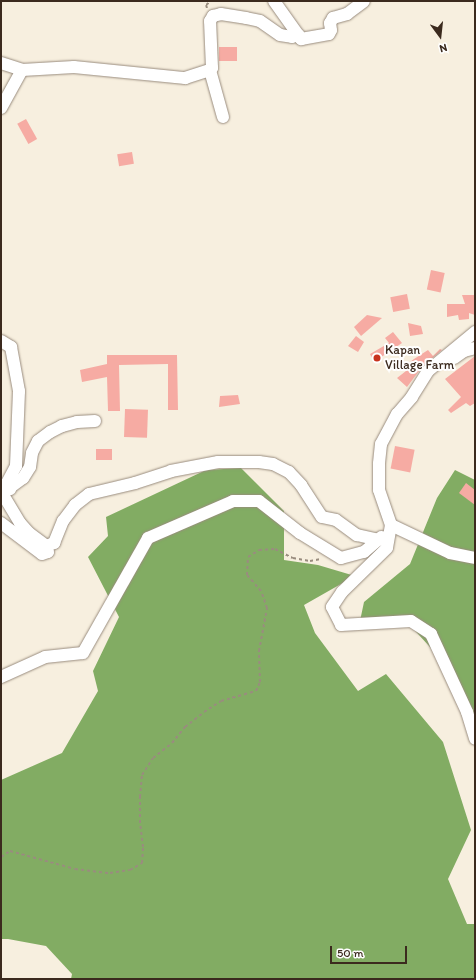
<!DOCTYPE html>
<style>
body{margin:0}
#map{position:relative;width:476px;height:980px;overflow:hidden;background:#f7efdf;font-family:Itim,sans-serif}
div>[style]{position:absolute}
.forest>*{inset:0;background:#82ac63}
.building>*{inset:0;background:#f6aba3;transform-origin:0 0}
.path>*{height:2px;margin-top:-1px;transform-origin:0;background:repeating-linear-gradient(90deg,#998c7e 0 3px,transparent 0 6px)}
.roads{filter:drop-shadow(0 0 1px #998c7e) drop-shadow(0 0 1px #998c7e)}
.minor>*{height:12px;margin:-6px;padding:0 6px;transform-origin:6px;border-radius:6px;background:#fff}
.dots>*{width:11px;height:11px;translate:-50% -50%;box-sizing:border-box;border:2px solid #fff;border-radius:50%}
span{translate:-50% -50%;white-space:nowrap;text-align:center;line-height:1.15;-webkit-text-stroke:4px #fff;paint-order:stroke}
.poi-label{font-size:13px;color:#3b2a1e}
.left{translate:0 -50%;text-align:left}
.frame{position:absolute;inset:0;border:2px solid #3b2a1e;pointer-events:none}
.north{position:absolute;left:420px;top:16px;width:40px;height:40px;-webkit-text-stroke:3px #fff;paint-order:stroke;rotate:165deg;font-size:11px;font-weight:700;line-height:16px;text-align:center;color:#3b2a1e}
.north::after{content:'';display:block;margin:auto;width:14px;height:18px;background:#3b2a1e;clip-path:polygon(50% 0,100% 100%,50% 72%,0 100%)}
.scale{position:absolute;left:330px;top:946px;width:77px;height:18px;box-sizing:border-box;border:2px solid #3b2a1e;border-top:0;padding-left:5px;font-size:12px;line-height:14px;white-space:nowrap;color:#3b2a1e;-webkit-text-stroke:3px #fff;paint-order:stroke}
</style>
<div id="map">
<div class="forest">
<div style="clip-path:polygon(241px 468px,284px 511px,284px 560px,318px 565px,355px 576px,304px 605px,315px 633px,358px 691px,386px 674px,443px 742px,471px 830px,448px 879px,467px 924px,475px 924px,475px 979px,71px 979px,72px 974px,46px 946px,8px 939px,1px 939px,1px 780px,62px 753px,98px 691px,93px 671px,119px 617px,88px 557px,108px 536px,106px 517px,206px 470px)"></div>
<div style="clip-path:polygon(455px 470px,475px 480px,475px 734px,440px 658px,408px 623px,360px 621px,364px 602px,410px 564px,437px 498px)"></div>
</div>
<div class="building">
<div style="left:219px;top:47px;width:18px;height:14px"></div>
<div style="left:26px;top:119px;width:23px;height:10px;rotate:61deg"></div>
<div style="left:132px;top:152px;width:12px;height:15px;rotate:81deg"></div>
<div style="left:431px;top:270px;width:14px;height:20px;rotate:12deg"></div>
<div style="left:407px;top:294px;width:15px;height:17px;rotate:79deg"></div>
<div style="clip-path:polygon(462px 295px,475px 295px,475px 315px,469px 313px,469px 319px,459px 320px,458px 315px,447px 317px,447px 304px,465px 304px)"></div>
<div style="clip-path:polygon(367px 315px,382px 318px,361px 336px,354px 327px)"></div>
<div style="clip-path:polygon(408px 323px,421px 326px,423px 334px,410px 336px)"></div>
<div style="clip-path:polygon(393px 332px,402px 343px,374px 362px,370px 354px,389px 343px,385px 338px)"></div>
<div style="clip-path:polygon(356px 336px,364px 342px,358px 352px,348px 346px)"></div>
<div style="clip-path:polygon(440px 349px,442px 350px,422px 367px,407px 387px,397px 378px,406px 371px,402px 368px,414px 359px,428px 350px,433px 356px)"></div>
<div style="clip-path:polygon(107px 355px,177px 355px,178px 410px,168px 410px,168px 364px,119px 365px,120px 411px,108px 411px,107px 377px,82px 382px,80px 370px,107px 364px)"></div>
<div style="clip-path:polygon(475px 356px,475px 403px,470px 406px,466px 403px,451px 413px,448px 410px,461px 397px,445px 379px)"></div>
<div style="clip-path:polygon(238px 395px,240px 404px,219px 407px,220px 396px)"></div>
<div style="left:125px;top:409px;width:23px;height:28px;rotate:2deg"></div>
<div style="left:395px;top:446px;width:20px;height:23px;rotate:11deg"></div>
<div style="left:96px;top:449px;width:16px;height:11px"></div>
<div style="clip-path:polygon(466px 483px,475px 490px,475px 505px,459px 493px)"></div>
</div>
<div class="path">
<div style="left:207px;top:8px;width:3px;rotate:-108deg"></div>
<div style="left:206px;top:5px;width:6px;rotate:-39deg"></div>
<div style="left:1px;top:857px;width:11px;rotate:-34deg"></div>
<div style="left:10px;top:851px;width:67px;rotate:15.5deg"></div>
<div style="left:75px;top:869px;width:35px;rotate:7deg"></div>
<div style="left:110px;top:873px;width:20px;rotate:-9deg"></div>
<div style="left:130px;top:870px;width:14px;rotate:-30deg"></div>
<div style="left:142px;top:863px;width:16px;rotate:-86deg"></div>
<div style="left:143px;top:847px;width:24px;rotate:-97deg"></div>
<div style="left:140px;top:823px;width:26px;rotate:-90deg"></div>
<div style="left:140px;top:797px;width:22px;rotate:-85deg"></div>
<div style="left:142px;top:775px;width:20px;rotate:-57deg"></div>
<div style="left:153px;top:758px;width:24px;rotate:-38deg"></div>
<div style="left:172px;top:743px;width:21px;rotate:-51deg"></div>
<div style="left:185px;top:727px;width:24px;rotate:-38deg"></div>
<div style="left:204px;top:712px;width:20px;rotate:-33deg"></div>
<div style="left:221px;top:701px;width:36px;rotate:-16deg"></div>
<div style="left:256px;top:691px;width:10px;rotate:-66deg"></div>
<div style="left:260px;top:682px;width:31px;rotate:-92deg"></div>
<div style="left:259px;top:651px;width:44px;rotate:-79.5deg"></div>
<div style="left:267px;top:608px;width:18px;rotate:-109deg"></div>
<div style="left:261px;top:591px;width:21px;rotate:-131deg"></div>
<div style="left:247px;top:575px;width:18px;rotate:-87deg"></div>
<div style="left:248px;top:557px;width:13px;rotate:-32deg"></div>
<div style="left:259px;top:550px;width:16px;rotate:-4deg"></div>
<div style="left:275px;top:549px;width:20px;rotate:27deg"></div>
<div style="left:293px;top:558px;width:17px;rotate:10deg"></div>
<div style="left:310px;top:561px;width:11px;rotate:-10deg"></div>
</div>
<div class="roads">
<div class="minor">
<div style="left:274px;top:1px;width:47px;rotate:54.6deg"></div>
<div style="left:301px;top:39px;width:28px;rotate:-10deg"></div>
<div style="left:329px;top:34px;width:4px;rotate:-63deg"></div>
<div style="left:331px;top:30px;width:7px;rotate:-98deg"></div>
<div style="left:330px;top:23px;width:6px;rotate:-59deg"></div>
<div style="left:333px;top:18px;width:15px;rotate:-16deg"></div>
<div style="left:347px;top:14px;width:21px;rotate:-37deg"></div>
<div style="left:1px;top:63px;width:22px;rotate:18deg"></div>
<div style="left:1px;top:108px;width:43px;rotate:-61.1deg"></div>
<div style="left:22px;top:70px;width:52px;rotate:-3.3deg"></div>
<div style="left:74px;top:67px;width:112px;rotate:5.7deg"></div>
<div style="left:185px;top:78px;width:26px;rotate:-18deg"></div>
<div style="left:223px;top:117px;width:49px;rotate:-105.5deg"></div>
<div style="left:210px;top:70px;width:3px;rotate:-45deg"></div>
<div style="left:212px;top:68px;width:47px;rotate:-92.4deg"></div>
<div style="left:210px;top:21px;width:6px;rotate:-59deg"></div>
<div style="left:213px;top:16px;width:8px;rotate:-14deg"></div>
<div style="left:221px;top:14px;width:25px;rotate:9deg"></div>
<div style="left:246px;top:18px;width:14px;rotate:12deg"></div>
<div style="left:260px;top:21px;width:24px;rotate:35deg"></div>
<div style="left:280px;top:35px;width:12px;rotate:9deg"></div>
<div style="left:292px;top:37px;width:7px;rotate:-16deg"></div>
<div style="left:475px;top:332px;width:61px;rotate:140.3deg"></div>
<div style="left:428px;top:371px;width:31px;rotate:122deg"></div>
<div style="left:412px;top:397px;width:23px;rotate:131deg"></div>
<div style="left:397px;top:414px;width:34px;rotate:118deg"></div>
<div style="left:381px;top:444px;width:20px;rotate:96deg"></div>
<div style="left:379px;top:464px;width:26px;rotate:90deg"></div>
<div style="left:379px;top:490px;width:37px;rotate:71deg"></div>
<div style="left:391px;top:525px;width:23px;rotate:100deg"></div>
<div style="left:387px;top:548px;width:63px;rotate:135.6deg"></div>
<div style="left:342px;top:592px;width:18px;rotate:124deg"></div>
<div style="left:332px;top:607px;width:20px;rotate:63deg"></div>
<div style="left:341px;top:625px;width:70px;rotate:-3.3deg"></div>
<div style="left:411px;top:621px;width:24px;rotate:33deg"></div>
<div style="left:431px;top:634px;width:86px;rotate:65.2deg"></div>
<div style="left:467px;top:712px;width:28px;rotate:73deg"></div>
<div style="left:1px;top:341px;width:12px;rotate:31deg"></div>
<div style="left:11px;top:347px;width:45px;rotate:79.7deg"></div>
<div style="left:19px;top:391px;width:75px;rotate:92.3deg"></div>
<div style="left:16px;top:466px;width:19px;rotate:118deg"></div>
<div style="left:7px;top:483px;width:7px;rotate:63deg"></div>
<div style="left:454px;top:358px;width:12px;rotate:-35deg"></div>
<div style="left:464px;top:351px;width:11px;rotate:-15deg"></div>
<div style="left:95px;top:421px;width:18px;rotate:177deg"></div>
<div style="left:77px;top:422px;width:16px;rotate:165deg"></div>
<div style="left:62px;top:426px;width:13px;rotate:153deg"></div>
<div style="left:50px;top:432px;width:15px;rotate:143deg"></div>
<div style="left:38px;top:441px;width:13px;rotate:117deg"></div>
<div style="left:32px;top:453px;width:14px;rotate:98deg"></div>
<div style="left:30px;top:467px;width:13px;rotate:122deg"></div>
<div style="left:23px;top:478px;width:26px;rotate:144deg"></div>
<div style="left:2px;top:493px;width:35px;rotate:59deg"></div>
<div style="left:20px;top:523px;width:13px;rotate:48deg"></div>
<div style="left:29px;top:533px;width:21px;rotate:37deg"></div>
<div style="left:46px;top:546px;width:9px;rotate:-21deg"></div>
<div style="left:54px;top:543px;width:24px;rotate:-68deg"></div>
<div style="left:63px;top:521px;width:20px;rotate:-53deg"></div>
<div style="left:75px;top:505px;width:18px;rotate:-38deg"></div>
<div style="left:89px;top:494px;width:47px;rotate:-13.4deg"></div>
<div style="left:135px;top:483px;width:38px;rotate:-18deg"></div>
<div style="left:171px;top:471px;width:48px;rotate:-10.8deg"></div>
<div style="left:218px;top:462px;width:41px"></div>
<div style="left:259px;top:462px;width:14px;rotate:8deg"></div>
<div style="left:273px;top:464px;width:18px;rotate:27deg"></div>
<div style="left:289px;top:472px;width:18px;rotate:47deg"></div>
<div style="left:301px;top:485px;width:38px;rotate:57deg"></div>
<div style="left:322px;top:517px;width:14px;rotate:12deg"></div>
<div style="left:336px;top:520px;width:26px;rotate:36deg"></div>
<div style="left:357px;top:535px;width:22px;rotate:13deg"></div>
<div style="left:1px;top:523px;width:51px;rotate:37.1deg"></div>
<div style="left:42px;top:554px;width:6px;rotate:-18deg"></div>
<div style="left:48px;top:552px;width:6px;rotate:-108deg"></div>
<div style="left:391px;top:525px;width:65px;rotate:25.4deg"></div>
<div style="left:450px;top:553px;width:25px;rotate:11deg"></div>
<div style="left:1px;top:677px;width:48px;rotate:-24.4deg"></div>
<div style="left:45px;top:657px;width:38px;rotate:-6deg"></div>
<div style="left:83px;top:653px;width:132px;rotate:-60.5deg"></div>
<div style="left:148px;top:538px;width:93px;rotate:-23.5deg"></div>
<div style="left:233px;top:501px;width:26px"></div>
<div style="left:259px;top:501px;width:52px;rotate:38deg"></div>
<div style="left:300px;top:533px;width:48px;rotate:31.4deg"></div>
<div style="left:341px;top:558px;width:24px;rotate:-15deg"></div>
<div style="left:364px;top:552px;width:23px;rotate:-41deg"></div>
</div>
</div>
<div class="dots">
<div style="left:377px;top:358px;background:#c8321e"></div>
</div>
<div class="poi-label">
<span class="left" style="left:385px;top:358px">Kapan<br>Village Farm</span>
</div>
<div class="frame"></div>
<div class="north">N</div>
<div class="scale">50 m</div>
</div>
